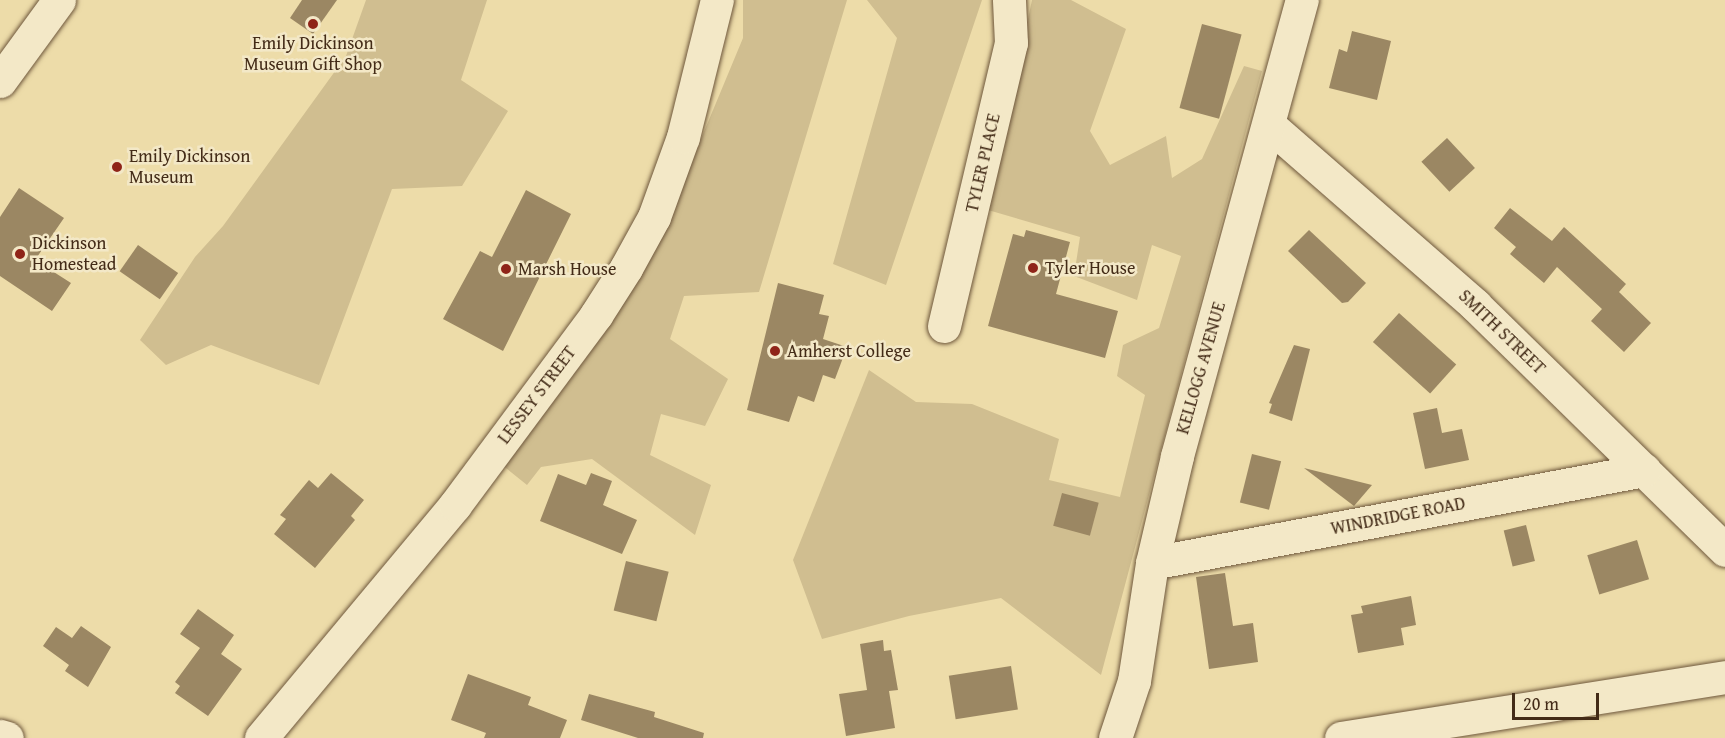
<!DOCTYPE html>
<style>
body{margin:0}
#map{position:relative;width:1725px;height:738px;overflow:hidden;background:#eddca9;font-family:"Gentium Book Plus",serif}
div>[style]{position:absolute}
.green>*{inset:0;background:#d0be90}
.building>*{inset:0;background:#9b8763;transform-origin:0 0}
.roads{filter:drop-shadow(0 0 2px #6e573c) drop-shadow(0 0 2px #6e573c)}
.minor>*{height:33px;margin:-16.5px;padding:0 16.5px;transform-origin:16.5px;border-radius:16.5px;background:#f3e8c7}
.secondary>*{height:33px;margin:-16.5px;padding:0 16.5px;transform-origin:16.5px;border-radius:16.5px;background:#f3e8c7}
.dots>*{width:16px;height:16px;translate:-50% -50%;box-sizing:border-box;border:3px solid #f3e8c7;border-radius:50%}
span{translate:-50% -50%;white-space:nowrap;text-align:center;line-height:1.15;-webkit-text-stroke:5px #f3e8c7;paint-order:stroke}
.poi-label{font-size:18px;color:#432b17}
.left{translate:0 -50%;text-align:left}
.street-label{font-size:18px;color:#432b17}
.scale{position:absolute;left:1512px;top:693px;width:87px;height:27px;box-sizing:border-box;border:3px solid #432b17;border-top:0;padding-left:8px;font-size:18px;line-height:21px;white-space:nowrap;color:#432b17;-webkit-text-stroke:4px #f3e8c7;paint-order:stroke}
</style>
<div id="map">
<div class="green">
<div style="clip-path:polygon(366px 0,487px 0,461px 80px,508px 111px,462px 186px,392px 189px,319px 385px,211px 345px,166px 365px,140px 340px,195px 257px,223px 226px,346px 56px)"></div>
<div style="clip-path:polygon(743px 0,847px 0,759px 292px,684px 296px,670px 339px,728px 379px,705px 426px,661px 414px,650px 455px,711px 485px,695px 535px,592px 459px,541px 467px,527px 485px,501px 464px,652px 242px,696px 151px,743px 38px)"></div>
<div style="clip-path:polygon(867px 0,982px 0,886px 285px,833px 264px,897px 38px)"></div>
<div style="clip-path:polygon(1032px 0,1071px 0,1126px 29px,1090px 131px,1110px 165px,1166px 136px,1172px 178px,1202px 159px,1244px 66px,1262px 71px,1101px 675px,1001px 598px,909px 616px,822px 639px,793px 560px,869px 370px,916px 402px,972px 404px,1059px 439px,1049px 480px,1120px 497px,1145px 395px,1117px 376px,1123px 345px,1159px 328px,1181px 256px,1152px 245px,1137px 300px,1074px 276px,1080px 237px,988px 210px)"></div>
</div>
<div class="building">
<div style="clip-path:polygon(302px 0,337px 0,313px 34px,290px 18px)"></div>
<div style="left:1202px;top:24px;width:41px;height:87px;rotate:15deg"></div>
<div style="clip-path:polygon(1352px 31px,1391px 41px,1377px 100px,1329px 88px,1339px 49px,1347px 52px)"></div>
<div style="left:1447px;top:138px;width:41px;height:35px;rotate:47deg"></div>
<div style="clip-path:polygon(19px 188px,64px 218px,35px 260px,71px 283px,52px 311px,0 276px,0 217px)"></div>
<div style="clip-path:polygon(526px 190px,571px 214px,503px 351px,443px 319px,480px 251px,492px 257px)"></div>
<div style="clip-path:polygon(1510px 208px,1552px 241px,1564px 227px,1626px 284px,1619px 292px,1651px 323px,1624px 352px,1591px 321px,1602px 309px,1557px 267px,1544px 283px,1510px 254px,1516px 247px,1494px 228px)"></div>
<div style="clip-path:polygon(1026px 230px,1070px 242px,1056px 294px,1118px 311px,1105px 358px,988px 326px,1013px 234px,1024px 237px)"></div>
<div style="clip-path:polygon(1309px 230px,1366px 283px,1348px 302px,1342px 303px,1288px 251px)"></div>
<div style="left:138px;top:245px;width:49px;height:32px;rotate:35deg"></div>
<div style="clip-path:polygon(778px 283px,824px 295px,819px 314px,829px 316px,823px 339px,847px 347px,835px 379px,823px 375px,814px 402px,798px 396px,789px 422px,747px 410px)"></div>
<div style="left:1399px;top:313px;width:77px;height:39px;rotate:42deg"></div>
<div style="clip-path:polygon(1294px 345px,1310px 349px,1292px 421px,1269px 413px,1272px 404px,1269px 403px)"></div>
<div style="clip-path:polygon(1437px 408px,1442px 433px,1462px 429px,1469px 460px,1425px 469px,1413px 413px)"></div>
<div style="left:1252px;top:454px;width:30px;height:50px;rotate:14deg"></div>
<div style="clip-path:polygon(1304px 468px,1372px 485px,1354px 506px)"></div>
<div style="clip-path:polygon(331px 473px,364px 500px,351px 516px,355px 520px,315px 568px,274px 534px,286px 519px,280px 515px,309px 480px,318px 488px)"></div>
<div style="clip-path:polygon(591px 473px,612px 481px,603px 505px,637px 520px,622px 554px,540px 521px,558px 474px,586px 485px)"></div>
<div style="left:1062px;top:493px;width:38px;height:34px;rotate:15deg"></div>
<div style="left:1526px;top:525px;width:37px;height:23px;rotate:76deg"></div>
<div style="left:1637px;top:540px;width:41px;height:52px;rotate:73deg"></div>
<div style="left:626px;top:561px;width:44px;height:51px;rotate:14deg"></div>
<div style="clip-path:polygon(1225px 573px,1233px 626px,1253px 623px,1258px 662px,1209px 669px,1196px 577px)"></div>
<div style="clip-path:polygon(1411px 596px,1416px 625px,1401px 628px,1404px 645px,1358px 653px,1351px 615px,1363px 613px,1361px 606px)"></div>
<div style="clip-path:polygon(198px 609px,234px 635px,221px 654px,242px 669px,208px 716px,175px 693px,180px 686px,175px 682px,200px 648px,180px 634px)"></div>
<div style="clip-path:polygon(81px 626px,111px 647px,88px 687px,65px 671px,69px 665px,43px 646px,56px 627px,72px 638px)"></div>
<div style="clip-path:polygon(883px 640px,884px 651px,891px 650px,898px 690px,889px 691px,895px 728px,846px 736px,839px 694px,867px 690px,860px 644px)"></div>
<div style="left:1011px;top:666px;width:44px;height:63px;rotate:81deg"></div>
<div style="clip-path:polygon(468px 674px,531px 697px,528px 705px,567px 720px,560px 738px,484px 738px,486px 733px,451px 720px)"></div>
<div style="clip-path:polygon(589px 694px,655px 712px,654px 717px,704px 733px,703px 738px,638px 738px,581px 720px)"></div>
</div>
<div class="roads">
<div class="minor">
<div style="left:1269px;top:125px;width:274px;rotate:41.1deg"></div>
<div style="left:1475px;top:305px;width:350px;rotate:44.4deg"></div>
<div style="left:944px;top:326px;width:291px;rotate:-76.7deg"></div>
<div style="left:1011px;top:43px;width:43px;rotate:-92.7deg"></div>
<div style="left:1152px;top:563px;width:501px;rotate:-10.7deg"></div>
<div style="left:261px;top:738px;width:303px;rotate:-50.2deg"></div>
<div style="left:455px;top:505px;width:237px;rotate:-53.4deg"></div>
<div style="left:596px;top:315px;width:56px;rotate:-57.4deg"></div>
<div style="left:626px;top:268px;width:58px;rotate:-61.2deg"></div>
<div style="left:654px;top:217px;width:85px;rotate:-70.1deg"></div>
<div style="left:683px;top:137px;width:141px;rotate:-76.1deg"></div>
<div style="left:1115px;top:738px;width:60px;rotate:-71.6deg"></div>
<div style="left:1134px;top:681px;width:119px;rotate:-81.3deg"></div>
<div style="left:1152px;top:563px;width:110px;rotate:-76.8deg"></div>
<div style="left:1177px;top:456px;width:473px;rotate:-74.7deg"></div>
</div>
<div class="secondary">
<div style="left:0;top:81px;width:100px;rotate:-53.9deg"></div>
<div style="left:0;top:736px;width:7px;rotate:16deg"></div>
<div style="left:1341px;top:738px;width:389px;rotate:-9deg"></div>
</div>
</div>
<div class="dots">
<div style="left:313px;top:24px;background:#8f2418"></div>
<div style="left:117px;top:167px;background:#8f2418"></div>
<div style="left:20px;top:254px;background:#8f2418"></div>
<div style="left:1033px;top:268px;background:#8f2418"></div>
<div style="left:506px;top:269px;background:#8f2418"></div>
<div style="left:775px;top:351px;background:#8f2418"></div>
</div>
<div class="poi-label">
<span style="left:313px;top:54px">Emily Dickinson<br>Museum Gift Shop</span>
<span class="left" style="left:129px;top:167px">Emily Dickinson<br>Museum</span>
<span class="left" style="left:32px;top:254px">Dickinson<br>Homestead</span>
<span class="left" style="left:1045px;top:268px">Tyler House</span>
<span class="left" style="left:518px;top:269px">Marsh House</span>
<span class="left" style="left:787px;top:351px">Amherst College</span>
</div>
<div class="street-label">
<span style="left:983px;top:163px;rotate:-77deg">TYLER PLACE</span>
<span style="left:1502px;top:332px;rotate:44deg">SMITH STREET</span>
<span style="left:1201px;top:368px;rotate:-74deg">KELLOGG AVENUE</span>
<span style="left:537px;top:395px;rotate:-53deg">LESSEY STREET</span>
<span style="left:1398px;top:516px;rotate:-11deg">WINDRIDGE ROAD</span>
</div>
<div class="scale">20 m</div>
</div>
